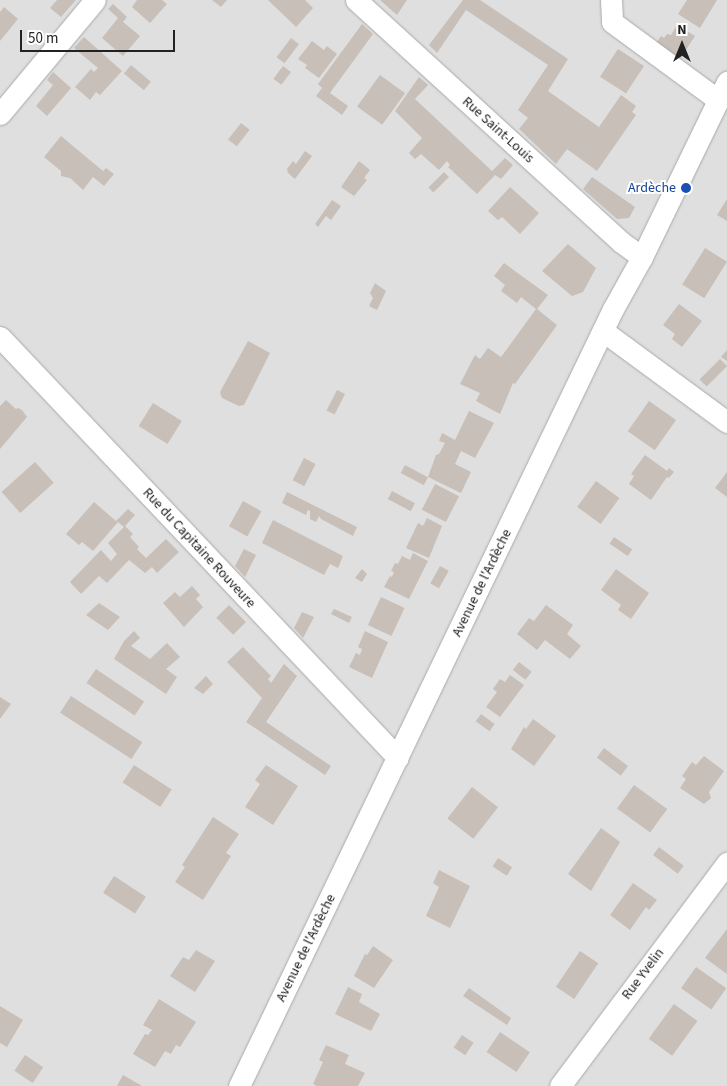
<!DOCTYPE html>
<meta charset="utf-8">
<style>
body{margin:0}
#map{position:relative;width:727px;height:1086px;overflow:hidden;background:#f2efe9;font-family:"Source Sans 3",sans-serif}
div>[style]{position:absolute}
.residential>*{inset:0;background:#e0dfdf;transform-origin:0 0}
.building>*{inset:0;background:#c7bfb8;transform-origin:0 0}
.roads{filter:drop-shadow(0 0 1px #a9a9a9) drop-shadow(0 0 1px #a9a9a9)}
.minor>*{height:21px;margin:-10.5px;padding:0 10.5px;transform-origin:10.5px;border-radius:10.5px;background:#fff}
.dots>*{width:14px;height:14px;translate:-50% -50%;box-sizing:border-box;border:2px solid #fff;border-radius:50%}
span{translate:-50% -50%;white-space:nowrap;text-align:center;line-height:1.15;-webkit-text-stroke:4px #fff;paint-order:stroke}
.street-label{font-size:14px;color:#222}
.transit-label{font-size:14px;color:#164399}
.right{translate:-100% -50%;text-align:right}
.north{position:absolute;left:657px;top:20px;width:50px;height:50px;-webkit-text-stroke:4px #fff;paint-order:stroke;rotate:0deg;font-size:14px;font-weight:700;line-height:20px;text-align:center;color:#222}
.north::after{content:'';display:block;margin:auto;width:18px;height:22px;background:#222;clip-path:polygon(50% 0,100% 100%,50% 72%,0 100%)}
.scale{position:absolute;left:20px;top:30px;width:155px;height:22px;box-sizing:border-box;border:2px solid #222;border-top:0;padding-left:6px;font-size:15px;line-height:18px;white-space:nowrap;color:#222;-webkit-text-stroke:4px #fff;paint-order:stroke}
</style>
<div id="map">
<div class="residential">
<div style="left:0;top:0;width:727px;height:1086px"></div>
</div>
<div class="building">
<div style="clip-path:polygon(57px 0,76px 0,61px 17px,50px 8px)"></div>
<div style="clip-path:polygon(137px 0,162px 0,167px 4px,150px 23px,132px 7px)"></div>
<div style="clip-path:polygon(212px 0,227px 0,221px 7px)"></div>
<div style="clip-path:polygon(268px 0,305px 0,313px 8px,296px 27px)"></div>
<div style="clip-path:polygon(380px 0,407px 0,397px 15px)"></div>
<div style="clip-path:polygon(463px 0,480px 0,568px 59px,548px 91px,599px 127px,621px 95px,636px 106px,632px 112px,636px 115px,597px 171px,567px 149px,556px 164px,519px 129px,528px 118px,518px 110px,548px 65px,466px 10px,437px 53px,429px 45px)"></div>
<div style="clip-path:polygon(687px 0,717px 0,700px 28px,678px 14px)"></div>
<div style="clip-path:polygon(113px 4px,127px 17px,123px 22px,140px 36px,123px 56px,102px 38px,118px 18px,108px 9px)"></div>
<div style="clip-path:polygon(4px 7px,18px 19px,0 41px,0 12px)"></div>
<div style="clip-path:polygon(362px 24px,373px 34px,330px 93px,348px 106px,342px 115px,316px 96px,322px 88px,318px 84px)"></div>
<div style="clip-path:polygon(677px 25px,695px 36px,678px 62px,655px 45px,661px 36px,664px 38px,667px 34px,671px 35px)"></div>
<div style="clip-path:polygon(84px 37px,122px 71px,100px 95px,96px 92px,90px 100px,75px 87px,91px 69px,94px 72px,98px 68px,74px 48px)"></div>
<div style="left:291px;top:38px;width:10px;height:24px;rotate:37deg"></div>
<div style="clip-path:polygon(312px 41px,324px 50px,327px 46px,337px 54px,319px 78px,305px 68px,307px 65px,298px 59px)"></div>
<div style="left:618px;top:49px;width:31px;height:33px;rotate:33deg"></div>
<div style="left:131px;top:65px;width:26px;height:11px;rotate:40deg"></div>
<div style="left:283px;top:66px;width:10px;height:16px;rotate:37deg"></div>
<div style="clip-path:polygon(53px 72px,71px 88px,47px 116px,36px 106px,53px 85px,47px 80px)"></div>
<div style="left:380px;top:75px;width:31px;height:39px;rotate:36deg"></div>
<div style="clip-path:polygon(419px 77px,428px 85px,415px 99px,492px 171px,505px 158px,513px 165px,501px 179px,495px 175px,477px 194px,448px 167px,450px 165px,447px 161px,439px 170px,421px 154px,415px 159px,409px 153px,422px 138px,395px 111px)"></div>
<div style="left:241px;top:123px;width:11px;height:21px;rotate:38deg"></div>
<div style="clip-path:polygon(61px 136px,103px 171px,106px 168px,114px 174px,104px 186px,93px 177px,83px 190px,70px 178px,61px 176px,61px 171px,44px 157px)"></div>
<div style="clip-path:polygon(305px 151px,312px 156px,295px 179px,288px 173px,287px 169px,293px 161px,296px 164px)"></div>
<div style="clip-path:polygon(359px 161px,370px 170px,364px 178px,367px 180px,354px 196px,341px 187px)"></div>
<div style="left:444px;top:172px;width:7px;height:22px;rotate:45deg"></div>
<div style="clip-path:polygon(592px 177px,635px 207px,629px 218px,617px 219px,583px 189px)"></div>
<div style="clip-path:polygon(510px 187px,539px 213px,520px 234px,502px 217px,498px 220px,488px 211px)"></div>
<div style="clip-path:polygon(727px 199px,727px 221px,717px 215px)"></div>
<div style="clip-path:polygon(332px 200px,341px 206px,331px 220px,326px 216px,318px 227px,315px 224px)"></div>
<div style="clip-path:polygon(568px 244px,596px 268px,583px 292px,572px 296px,542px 271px)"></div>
<div style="left:705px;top:248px;width:26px;height:43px;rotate:32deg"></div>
<div style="clip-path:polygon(504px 263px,548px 295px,537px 309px,557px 325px,515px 384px,513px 383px,500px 414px,476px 401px,480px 393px,460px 384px,475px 355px,480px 359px,488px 348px,501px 357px,536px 309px,521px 297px,517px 303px,501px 291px,505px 285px,494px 276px)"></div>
<div style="clip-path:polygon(375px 283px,386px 291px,377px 310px,369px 306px,373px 298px,370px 293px)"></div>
<div style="clip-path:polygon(679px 304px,702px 321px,682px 347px,672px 339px,675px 334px,663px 325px)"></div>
<div style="clip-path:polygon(248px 341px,270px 353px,244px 405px,239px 406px,222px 398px,220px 392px)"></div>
<div style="clip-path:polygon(727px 350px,727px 361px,721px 357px)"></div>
<div style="left:720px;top:359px;width:10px;height:29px;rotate:45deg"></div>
<div style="left:337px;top:390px;width:9px;height:23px;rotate:27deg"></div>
<div style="clip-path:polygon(6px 400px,16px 409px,18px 408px,22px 410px,27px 417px,0 449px,0 406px)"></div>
<div style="left:649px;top:401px;width:33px;height:37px;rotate:35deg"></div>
<div style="left:153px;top:403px;width:34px;height:27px;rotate:32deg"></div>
<div style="clip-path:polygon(469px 411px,494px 423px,475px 458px,461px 451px,455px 464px,471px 472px,461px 493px,428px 477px,436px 455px,439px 454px,445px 443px,439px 441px,442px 433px,455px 440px)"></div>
<div style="clip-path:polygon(645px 455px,667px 471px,669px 468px,674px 472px,669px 478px,667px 477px,651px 500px,629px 484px,634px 476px,631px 474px)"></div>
<div style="left:304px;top:458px;width:13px;height:25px;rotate:27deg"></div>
<div style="left:35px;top:462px;width:28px;height:45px;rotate:48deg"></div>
<div style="left:405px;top:465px;width:26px;height:9px;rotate:28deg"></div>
<div style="clip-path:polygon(727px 472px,727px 497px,715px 488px)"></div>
<div style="left:596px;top:481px;width:29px;height:32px;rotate:36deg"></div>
<div style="left:435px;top:484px;width:27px;height:29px;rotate:27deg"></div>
<div style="left:392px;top:491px;width:26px;height:9px;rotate:28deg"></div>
<div style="clip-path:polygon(287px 492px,357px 527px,353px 536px,321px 519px,319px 516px,316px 522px,310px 519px,310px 511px,308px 510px,306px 515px,282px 503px)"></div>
<div style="left:243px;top:501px;width:21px;height:29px;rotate:29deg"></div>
<div style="clip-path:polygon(94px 502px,116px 521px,128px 509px,135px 515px,125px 526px,133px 534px,130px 537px,139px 547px,137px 549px,146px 558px,166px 539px,179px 552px,157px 573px,152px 567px,145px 573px,129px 560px,107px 583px,99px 576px,81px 594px,70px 582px,101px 550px,111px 561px,117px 554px,108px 543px,124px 527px,118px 522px,93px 551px,82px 542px,79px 545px,66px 534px)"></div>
<div style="clip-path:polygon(427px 518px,442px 526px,429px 558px,406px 548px,418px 523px,423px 526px)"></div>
<div style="clip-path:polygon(273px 520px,343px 556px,338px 568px,330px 564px,324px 575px,262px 543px)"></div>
<div style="left:614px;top:537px;width:22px;height:8px;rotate:34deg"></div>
<div style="clip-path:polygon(244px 549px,256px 555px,245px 577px,235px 566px)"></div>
<div style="clip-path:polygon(413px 553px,428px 561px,409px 599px,384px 587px,390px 576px,392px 577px,394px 572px,391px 571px,395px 563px,398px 564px,402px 556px,410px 560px)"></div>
<div style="left:440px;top:566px;width:10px;height:20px;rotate:29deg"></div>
<div style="clip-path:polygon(362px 569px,367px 574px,362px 582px,355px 578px)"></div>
<div style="clip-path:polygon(616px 569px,649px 593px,631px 619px,618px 610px,621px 605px,601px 590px)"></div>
<div style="clip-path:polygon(192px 586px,200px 595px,196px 599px,203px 607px,184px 627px,163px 603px,175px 592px,180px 597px)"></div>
<div style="left:381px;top:597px;width:26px;height:31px;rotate:25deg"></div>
<div style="clip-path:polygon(99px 603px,120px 617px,108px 630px,86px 615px)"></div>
<div style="left:229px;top:605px;width:24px;height:18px;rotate:45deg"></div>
<div style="clip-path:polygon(546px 605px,573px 625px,567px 634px,581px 646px,570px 659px,545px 640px,537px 650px,517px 634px,529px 618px,534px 621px)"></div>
<div style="clip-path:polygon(334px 609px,352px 617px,349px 623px,331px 614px)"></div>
<div style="clip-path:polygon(302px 612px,314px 617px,303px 638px,294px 628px)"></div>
<div style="clip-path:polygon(134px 631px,140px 638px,131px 646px,150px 659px,167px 643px,180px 657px,166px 669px,177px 677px,166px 694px,114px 659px,124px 641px)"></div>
<div style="clip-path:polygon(365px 631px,388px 642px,372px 678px,349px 667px,356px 653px,360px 655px,362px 649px,358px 647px)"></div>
<div style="clip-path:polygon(243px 647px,271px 676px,268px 679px,271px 683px,284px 664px,297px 676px,266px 722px,331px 766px,325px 775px,246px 722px,262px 698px,227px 662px)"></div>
<div style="left:519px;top:662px;width:16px;height:10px;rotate:38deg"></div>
<div style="left:96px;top:669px;width:58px;height:17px;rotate:34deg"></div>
<div style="clip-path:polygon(510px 675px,524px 685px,500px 717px,486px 707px,497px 692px,493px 689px,500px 679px,505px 682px)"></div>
<div style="clip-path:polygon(206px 676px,213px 684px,203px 694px,194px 688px)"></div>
<div style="left:71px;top:696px;width:85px;height:20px;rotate:33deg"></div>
<div style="clip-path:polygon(0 697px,11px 704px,0 719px)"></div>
<div style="left:481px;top:714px;width:17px;height:9px;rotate:36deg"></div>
<div style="clip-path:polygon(533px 719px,556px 736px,534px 766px,511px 749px,524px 727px,526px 729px)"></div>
<div style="left:604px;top:748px;width:30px;height:12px;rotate:37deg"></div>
<div style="clip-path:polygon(704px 756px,724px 771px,709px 792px,711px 798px,704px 804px,680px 788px,686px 779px,682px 776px,692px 762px,696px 765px)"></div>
<div style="left:134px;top:765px;width:45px;height:21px;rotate:33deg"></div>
<div style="clip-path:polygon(266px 765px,298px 786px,273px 825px,245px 807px,260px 784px,255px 780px)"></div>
<div style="left:634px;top:785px;width:41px;height:29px;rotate:36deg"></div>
<div style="left:472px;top:787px;width:33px;height:40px;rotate:38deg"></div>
<div style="clip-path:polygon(213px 817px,239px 834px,226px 853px,231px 856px,203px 900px,175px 882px,185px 867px,182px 865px)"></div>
<div style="clip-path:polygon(601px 828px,620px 842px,591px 891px,568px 874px)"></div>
<div style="left:659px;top:847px;width:31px;height:10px;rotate:37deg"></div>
<div style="left:498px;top:858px;width:17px;height:10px;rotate:33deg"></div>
<div style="clip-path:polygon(439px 870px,470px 886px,450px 928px,426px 916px,439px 887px,433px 883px)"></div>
<div style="left:114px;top:876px;width:38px;height:20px;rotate:33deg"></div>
<div style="clip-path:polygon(633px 883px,657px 900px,649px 910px,646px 907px,630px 930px,610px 915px)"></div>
<div style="clip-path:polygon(727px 929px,727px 974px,705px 958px)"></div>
<div style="clip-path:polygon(373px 946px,393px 960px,374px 988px,354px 976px,365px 954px,367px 955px)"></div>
<div style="clip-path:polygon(196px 950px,215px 961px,195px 992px,170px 976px,183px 957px,189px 960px)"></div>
<div style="left:580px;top:951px;width:22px;height:43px;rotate:34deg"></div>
<div style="left:696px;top:967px;width:37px;height:26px;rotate:35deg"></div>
<div style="clip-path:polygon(348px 987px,362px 994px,359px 1002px,380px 1014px,371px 1031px,335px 1014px)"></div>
<div style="clip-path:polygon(469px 988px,511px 1018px,507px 1025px,463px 996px)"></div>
<div style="clip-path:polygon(159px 999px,196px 1022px,180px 1047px,176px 1045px,171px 1054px,165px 1051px,155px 1067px,133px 1054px,145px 1034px,148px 1035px,152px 1030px,143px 1025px)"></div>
<div style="left:674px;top:1004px;width:29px;height:43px;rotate:36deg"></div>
<div style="clip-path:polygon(0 1006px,23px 1020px,7px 1047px,0 1043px)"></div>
<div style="left:500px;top:1032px;width:36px;height:24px;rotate:34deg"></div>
<div style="left:462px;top:1035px;width:14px;height:15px;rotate:34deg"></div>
<div style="clip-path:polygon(326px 1045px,349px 1055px,345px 1064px,365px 1073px,358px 1086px,317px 1086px,313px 1084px,323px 1062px,319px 1060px)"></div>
<div style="left:25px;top:1055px;width:22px;height:19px;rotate:34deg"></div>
<div style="clip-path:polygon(123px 1075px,142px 1086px,117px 1086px)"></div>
</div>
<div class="roads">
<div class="minor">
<div style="left:356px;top:0;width:359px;rotate:42.4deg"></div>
<div style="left:621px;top:242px;width:26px;rotate:36deg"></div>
<div style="left:611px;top:0;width:22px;rotate:87deg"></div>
<div style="left:612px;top:22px;width:132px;rotate:36.3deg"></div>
<div style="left:0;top:114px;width:148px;rotate:-50.2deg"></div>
<div style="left:603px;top:331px;width:154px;rotate:36.3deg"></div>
<div style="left:0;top:337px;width:579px;rotate:46.61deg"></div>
<div style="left:239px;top:1086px;width:862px;rotate:-64.3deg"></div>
<div style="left:613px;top:309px;width:60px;rotate:-60.9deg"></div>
<div style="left:642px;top:257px;width:195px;rotate:-64.1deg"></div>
<div style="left:560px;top:1086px;width:279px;rotate:-53.2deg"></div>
</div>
</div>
<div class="dots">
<div style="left:686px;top:188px;background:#1a4fb4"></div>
</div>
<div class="street-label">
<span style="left:498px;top:130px;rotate:42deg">Rue Saint-Louis</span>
<span style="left:199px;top:548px;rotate:47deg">Rue du Capitaine Rouveure</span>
<span style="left:482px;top:583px;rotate:-64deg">Avenue de l'Ardèche</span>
<span style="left:306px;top:948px;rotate:-64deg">Avenue de l'Ardèche</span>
<span style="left:643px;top:974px;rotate:-53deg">Rue Yvelin</span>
</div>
<div class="transit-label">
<span class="right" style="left:676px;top:188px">Ardèche</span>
</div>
<div class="north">N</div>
<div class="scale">50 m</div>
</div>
